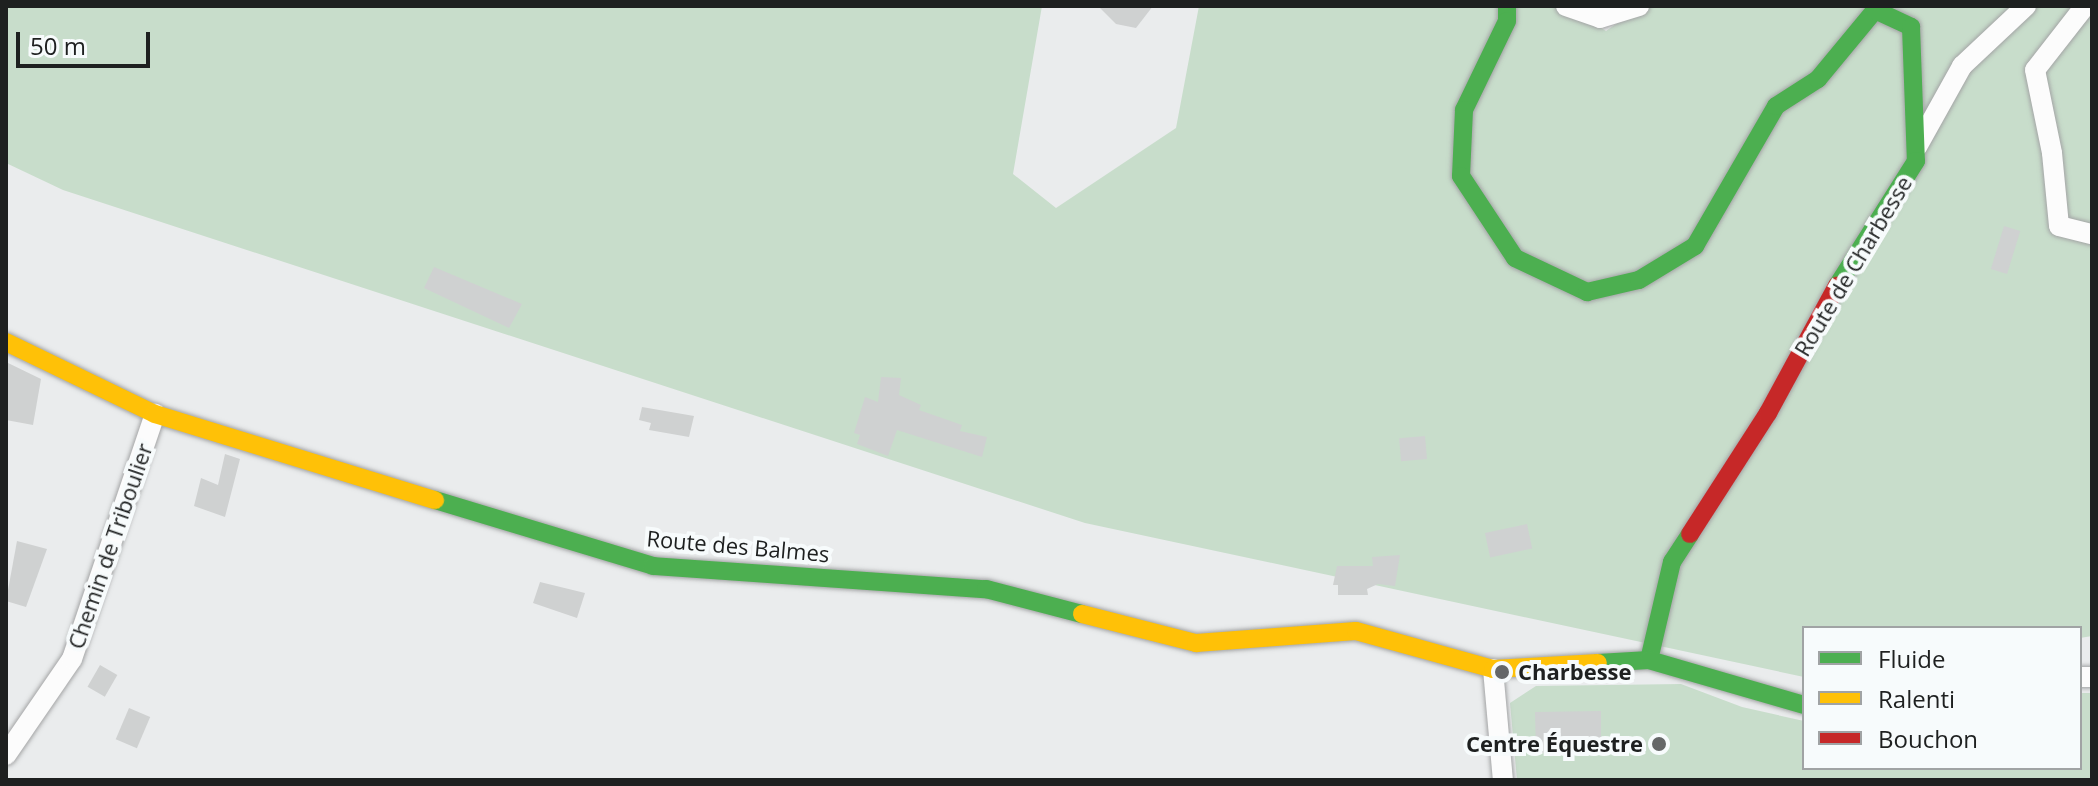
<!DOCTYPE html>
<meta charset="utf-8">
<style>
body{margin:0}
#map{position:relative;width:2098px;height:786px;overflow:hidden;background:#eaeced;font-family:"Open Sans",sans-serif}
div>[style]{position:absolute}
.green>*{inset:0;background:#c8ddcb}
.building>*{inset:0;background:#cfd1d1;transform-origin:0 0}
.roads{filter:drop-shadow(0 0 2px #a3a4a5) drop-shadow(0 0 2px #a3a4a5)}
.street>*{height:20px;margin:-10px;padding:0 10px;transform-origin:10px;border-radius:10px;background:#fcfcfc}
.fast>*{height:18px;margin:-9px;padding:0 9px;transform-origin:9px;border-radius:9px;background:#4caf50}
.slow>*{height:18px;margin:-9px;padding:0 9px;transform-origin:9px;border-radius:9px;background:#ffc107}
.jam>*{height:18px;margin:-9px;padding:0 9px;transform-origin:9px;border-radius:9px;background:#c62828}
.dots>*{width:22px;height:22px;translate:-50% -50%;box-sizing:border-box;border:4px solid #f7fbfc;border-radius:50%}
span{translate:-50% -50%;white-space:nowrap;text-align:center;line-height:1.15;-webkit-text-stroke:8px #f7fbfc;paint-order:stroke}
.street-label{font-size:22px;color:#1e2020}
.poi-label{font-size:22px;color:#1e2020;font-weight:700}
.left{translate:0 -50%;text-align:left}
.right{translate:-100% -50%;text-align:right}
.frame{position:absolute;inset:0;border:8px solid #1e2020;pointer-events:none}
.legend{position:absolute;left:1802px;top:626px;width:280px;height:144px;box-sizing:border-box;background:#f7fbfc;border:2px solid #a0a3a4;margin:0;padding:10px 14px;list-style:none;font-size:24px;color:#1e2020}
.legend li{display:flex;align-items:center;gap:16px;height:40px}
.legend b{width:40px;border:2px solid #a0a3a4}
.scale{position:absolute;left:16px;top:32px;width:134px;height:36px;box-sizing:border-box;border:4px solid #1e2020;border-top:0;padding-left:10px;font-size:24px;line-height:28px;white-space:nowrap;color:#1e2020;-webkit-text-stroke:6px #f7fbfc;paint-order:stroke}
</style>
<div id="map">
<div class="green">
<div style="clip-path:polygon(6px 6px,1042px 6px,1013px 174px,1056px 208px,1176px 128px,1199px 6px,1566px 6px,1606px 31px,1642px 6px,2092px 6px,2092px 636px,2080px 638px,2080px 628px,1804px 628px,1804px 677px,1085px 523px,63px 190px,6px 163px)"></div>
<div style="clip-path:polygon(1681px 684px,1742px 707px,1804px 721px,1804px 768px,2080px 768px,2080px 693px,2092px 693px,2092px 780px,1517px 780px,1510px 703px,1536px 686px)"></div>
</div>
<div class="building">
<div style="clip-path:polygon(1098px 6px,1153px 6px,1136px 28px,1116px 24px)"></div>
<div style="left:2004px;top:226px;width:17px;height:45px;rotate:17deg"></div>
<div style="clip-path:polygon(434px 267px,522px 304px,509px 328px,424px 288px)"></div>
<div style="clip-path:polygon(6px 362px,41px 379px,33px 425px,6px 420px)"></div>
<div style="clip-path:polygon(881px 377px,901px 378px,899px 395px,921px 405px,919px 410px,962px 425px,960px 431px,987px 437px,982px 457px,897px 430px,888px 456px,857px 444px,860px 435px,854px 433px,865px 397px,878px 402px)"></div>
<div style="clip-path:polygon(642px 407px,694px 416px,689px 437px,649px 430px,651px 423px,639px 420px)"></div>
<div style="left:1425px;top:436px;width:23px;height:26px;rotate:85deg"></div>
<div style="clip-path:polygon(225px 454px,240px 459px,225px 517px,194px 506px,201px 478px,218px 485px)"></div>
<div style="left:1527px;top:524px;width:25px;height:43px;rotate:78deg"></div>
<div style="clip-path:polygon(17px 541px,47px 549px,26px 607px,6px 601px)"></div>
<div style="clip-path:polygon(1400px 555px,1395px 586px,1378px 584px,1367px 589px,1368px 595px,1338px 595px,1338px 585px,1333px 585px,1337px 566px,1373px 566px,1372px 557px)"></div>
<div style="clip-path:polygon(540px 582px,585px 593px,577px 618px,533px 603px)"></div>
<div style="left:100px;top:665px;width:20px;height:25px;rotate:30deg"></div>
<div style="left:129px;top:708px;width:23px;height:34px;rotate:23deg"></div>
<div style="clip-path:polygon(1601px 711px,1601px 746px,1591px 746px,1591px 753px,1536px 753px,1535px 712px)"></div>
</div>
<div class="roads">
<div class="street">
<div style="left:1566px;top:6px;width:36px;rotate:19deg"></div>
<div style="left:1600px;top:18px;width:41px;rotate:-17.1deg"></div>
<div style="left:2085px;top:6px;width:81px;rotate:128deg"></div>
<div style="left:2035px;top:70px;width:85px;rotate:78.4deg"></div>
<div style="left:2052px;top:153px;width:73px;rotate:84.5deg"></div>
<div style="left:2059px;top:226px;width:34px;rotate:14deg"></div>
<div style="left:1917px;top:147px;width:93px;rotate:-60.9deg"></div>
<div style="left:1962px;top:66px;width:88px;rotate:-43.2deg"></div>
<div style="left:1493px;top:669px;width:111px;rotate:84.9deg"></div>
<div style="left:2080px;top:677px;width:12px"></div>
<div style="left:6px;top:755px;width:116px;rotate:-55.5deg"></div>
<div style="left:72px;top:659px;width:259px;rotate:-71.3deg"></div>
</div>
<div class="fast">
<div style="left:1507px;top:6px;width:15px;rotate:90deg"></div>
<div style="left:1507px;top:21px;width:99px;rotate:115.8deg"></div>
<div style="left:1464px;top:110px;width:66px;rotate:92.6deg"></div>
<div style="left:1461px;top:176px;width:98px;rotate:56.6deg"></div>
<div style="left:1515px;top:258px;width:80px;rotate:25.3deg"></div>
<div style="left:1587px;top:292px;width:53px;rotate:-13deg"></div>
<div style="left:1639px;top:280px;width:66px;rotate:-31.3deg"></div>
<div style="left:1695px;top:246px;width:162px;rotate:-59.9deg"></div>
<div style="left:1776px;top:106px;width:50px;rotate:-32.7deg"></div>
<div style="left:1818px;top:79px;width:89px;rotate:-50.4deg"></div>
<div style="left:1875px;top:10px;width:40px;rotate:25deg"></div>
<div style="left:1911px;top:27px;width:134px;rotate:87.9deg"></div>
<div style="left:1916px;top:161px;width:148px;rotate:122.3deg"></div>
<div style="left:435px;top:500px;width:228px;rotate:16.8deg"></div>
<div style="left:653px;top:566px;width:334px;rotate:4deg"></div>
<div style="left:986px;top:589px;width:99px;rotate:14.6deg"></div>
<div style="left:1649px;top:660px;width:101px;rotate:-76.8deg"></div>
<div style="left:1672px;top:562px;width:33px;rotate:-57deg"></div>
<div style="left:1598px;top:663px;width:51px;rotate:-3.4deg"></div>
<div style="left:1649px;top:660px;width:161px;rotate:16.2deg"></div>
</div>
<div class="slow">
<div style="left:6px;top:342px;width:165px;rotate:25.8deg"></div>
<div style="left:155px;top:414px;width:293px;rotate:17.1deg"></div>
<div style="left:1082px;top:614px;width:118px;rotate:14.3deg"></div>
<div style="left:1196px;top:643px;width:160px;rotate:-4.3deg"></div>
<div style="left:1356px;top:631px;width:142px;rotate:15.5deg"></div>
<div style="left:1493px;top:669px;width:105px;rotate:-3.3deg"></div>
</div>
<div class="jam">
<div style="left:1690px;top:534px;width:144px;rotate:-57.2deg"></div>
<div style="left:1768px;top:413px;width:145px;rotate:-61.5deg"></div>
</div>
</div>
<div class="dots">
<div style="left:1502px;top:672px;background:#656768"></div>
<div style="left:1659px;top:744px;background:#656768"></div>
</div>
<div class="street-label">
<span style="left:1853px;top:266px;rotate:-59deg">Route de Charbesse</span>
<span style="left:110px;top:546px;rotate:-71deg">Chemin de Triboulier</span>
<span style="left:738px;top:546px;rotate:5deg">Route des Balmes</span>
</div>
<div class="poi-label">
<span class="left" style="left:1518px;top:672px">Charbesse</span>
<span class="right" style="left:1643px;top:744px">Centre Équestre</span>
</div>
<div class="frame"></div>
<ul class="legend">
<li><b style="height:10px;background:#4caf50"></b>Fluide</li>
<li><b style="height:10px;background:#ffc107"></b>Ralenti</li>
<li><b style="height:10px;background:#c62828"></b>Bouchon</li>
</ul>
<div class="scale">50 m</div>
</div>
